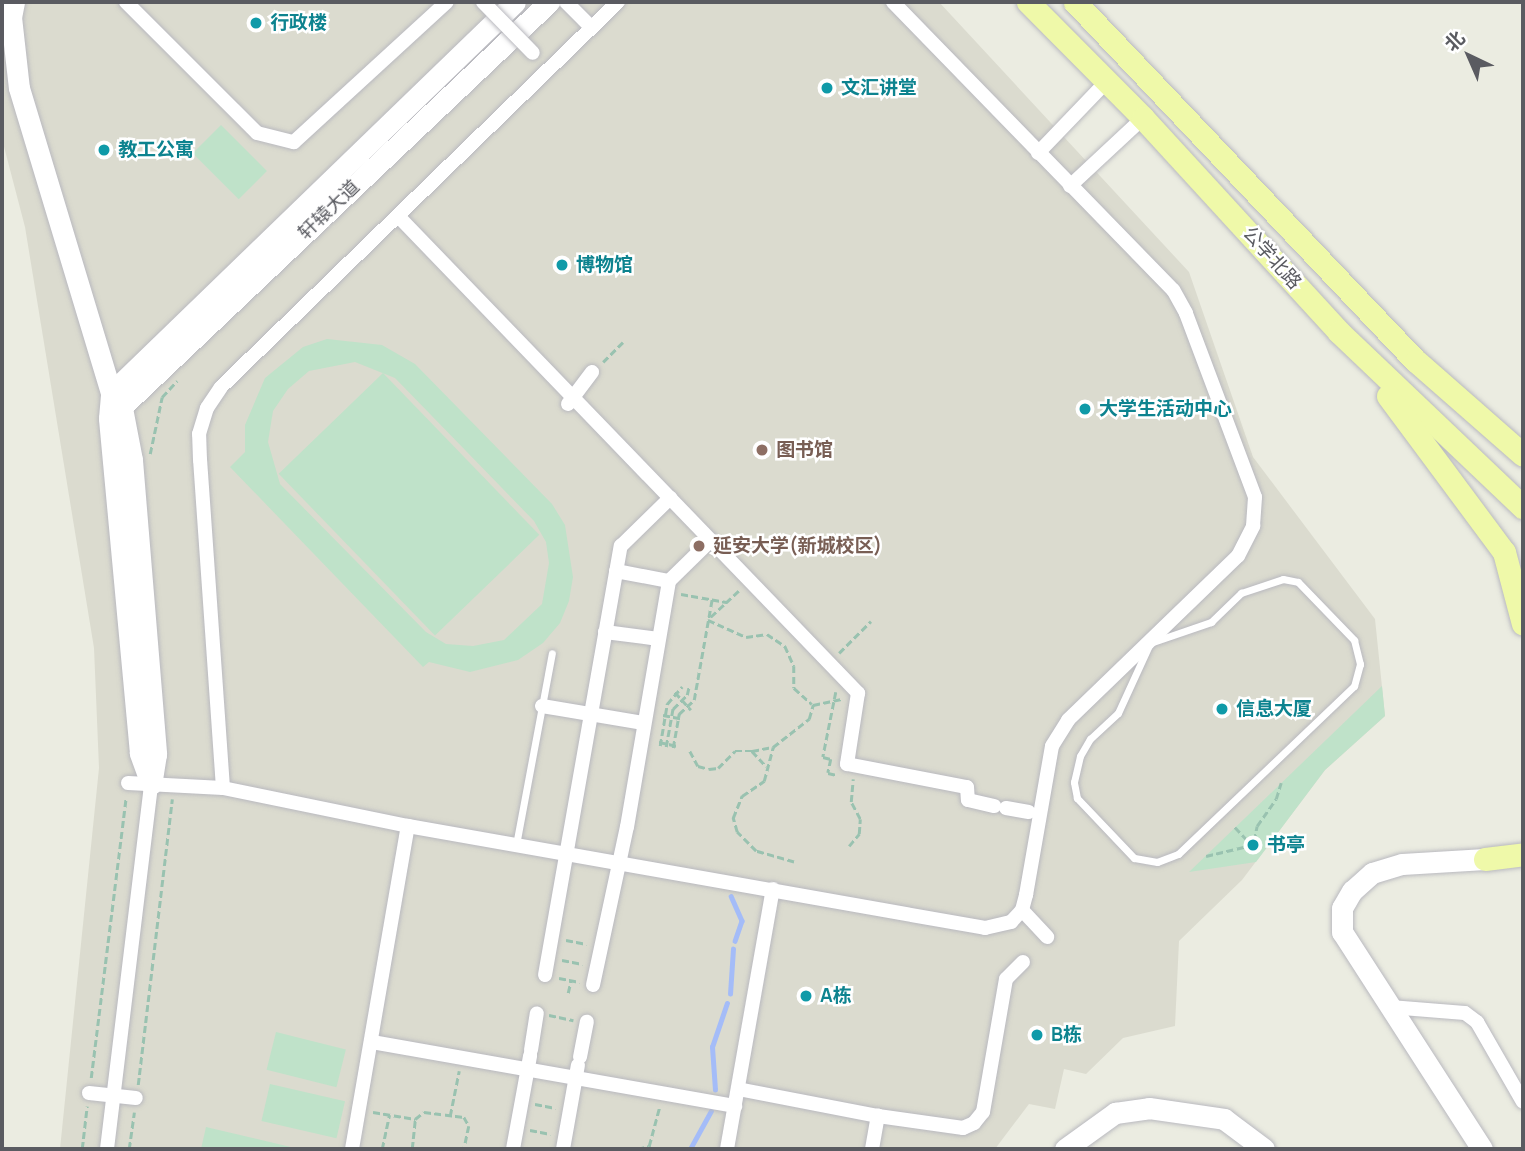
<!DOCTYPE html>
<meta charset="utf-8">
<style>
body{margin:0}
#map{position:relative;width:1525px;height:1151px;overflow:hidden;background:#ebece1;font-family:Manrope,"Noto Sans SC",sans-serif}
div>[style]{position:absolute}
.education>*{inset:0;background:#dbdbcf}
.green>*{inset:0;background:#bfe2c9;transform-origin:0 0}
.stream>*{height:4.5px;margin:-2.25px;padding:0 2.25px;transform-origin:2.25px;border-radius:2.25px;background:#a4bcf8}
.path>*{height:2.5px;margin-top:-1.25px;transform-origin:0;background:repeating-linear-gradient(90deg,#99c2b0 0 7px,transparent 0 10.5px)}
.roads{filter:drop-shadow(0 0 2px #b9b9bf) drop-shadow(0 0 2px #b9b9bf)}
.lane>*{height:7px;margin:-3.5px;padding:0 3.5px;transform-origin:3.5px;border-radius:3.5px;background:#fff}
.street>*{height:14px;margin:-7px;padding:0 7px;transform-origin:7px;border-radius:7px;background:#fff}
.secondary>*{height:21px;margin:-10.5px;padding:0 10.5px;transform-origin:10.5px;border-radius:10.5px;background:#fff}
.primary>*{height:23px;margin:-11.5px;padding:0 11.5px;transform-origin:11.5px;border-radius:11.5px;background:#eff9a9}
.bridges{filter:drop-shadow(0 0 2px #b9b9bf) drop-shadow(0 0 2px #b9b9bf)}
.street-bridge>*{height:14px;margin:-7px;padding:0 7px;transform-origin:7px;border-radius:7px;background:#fff}
.dots>*{width:19px;height:19px;translate:-50% -50%;box-sizing:border-box;border:4px solid #fff;border-radius:50%}
span{translate:-50% -50%;white-space:nowrap;text-align:center;line-height:1.15;-webkit-text-stroke:5px #fff;paint-order:stroke}
.culture-label{font-size:19px;color:#0d838f;font-weight:700}
.left{translate:0 -50%;text-align:left}
.street-label{font-size:19px;color:#5a5b61}
.education-label{font-size:19px;color:#785e54;font-weight:700}
.frame{position:absolute;inset:0;border:4px solid #5a5b61;pointer-events:none}
.north{position:absolute;left:1434px;top:21px;width:70px;height:70px;-webkit-text-stroke:5px #fff;paint-order:stroke;rotate:316deg;font-size:19px;font-weight:700;line-height:28px;text-align:center;color:#5a5b61}
.north::after{content:'';display:block;margin:auto;width:24px;height:32px;background:#5a5b61;clip-path:polygon(50% 0,100% 100%,50% 72%,0 100%)}
</style>
<div id="map">
<div class="education">
<div style="clip-path:polygon(2px 2px,939px 2px,1189px 272px,1253px 457px,1375px 619px,1385px 716px,1325px 770px,1242px 880px,1179px 941px,1175px 1026px,1123px 1038px,1086px 1074px,1064px 1069px,1055px 1109px,1029px 1104px,995px 1149px,60px 1149px,99px 768px,94px 648px,25px 227px,2px 139px)"></div>
</div>
<div class="green">
<div style="left:221px;top:125px;width:65px;height:40px;rotate:45deg"></div>
<div style="clip-path:polygon(evenodd,327px 339px,382px 345px,415px 364px,552px 504px,565px 525px,573px 577px,569px 601px,560px 623px,543px 643px,518px 660px,470px 672px,429px 662px,423px 667px,230px 467px,245px 452px,245px 425px,265px 378px,303px 347px,327px 339px,355px 362px,395px 378px,534px 521px,546px 542px,549px 563px,542px 604px,504px 640px,473px 646px,446px 644px,426px 632px,280px 484px,268px 442px,273px 411px,288px 389px,309px 371px,355px 362px)"></div>
<div style="left:383px;top:373px;width:225px;height:145px;rotate:46deg"></div>
<div style="clip-path:polygon(1382px 686px,1385px 716px,1325px 770px,1256px 862px,1189px 872px)"></div>
<div style="left:276px;top:1032px;width:72px;height:39px;rotate:14deg"></div>
<div style="left:270px;top:1084px;width:77px;height:38px;rotate:13deg"></div>
<div style="clip-path:polygon(206px 1127px,299px 1149px,201px 1149px)"></div>
</div>
<div class="stream">
<div style="left:731px;top:896px;width:27px;rotate:66deg"></div>
<div style="left:742px;top:921px;width:21px;rotate:109deg"></div>
<div style="left:730px;top:994px;width:45px;rotate:-86.2deg"></div>
<div style="left:715px;top:1090px;width:43px;rotate:-94deg"></div>
<div style="left:712px;top:1047px;width:46px;rotate:-71.2deg"></div>
<div style="left:690px;top:1149px;width:43px;rotate:-61.1deg"></div>
</div>
<div class="path">
<div style="left:603px;top:362px;width:28px;rotate:-45deg"></div>
<div style="left:150px;top:454px;width:58px;rotate:-78.1deg"></div>
<div style="left:162px;top:397px;width:22px;rotate:-47deg"></div>
<div style="left:739px;top:591px;width:42px;rotate:136.9deg"></div>
<div style="left:708px;top:620px;width:42px;rotate:24.1deg"></div>
<div style="left:746px;top:637px;width:21px;rotate:-8deg"></div>
<div style="left:767px;top:634px;width:22px;rotate:34deg"></div>
<div style="left:785px;top:646px;width:22px;rotate:66deg"></div>
<div style="left:794px;top:666px;width:22px;rotate:90deg"></div>
<div style="left:794px;top:688px;width:24px;rotate:42deg"></div>
<div style="left:681px;top:594px;width:46px;rotate:10.1deg"></div>
<div style="left:839px;top:653px;width:45px;rotate:-45deg"></div>
<div style="left:675px;top:692px;width:24px;rotate:48deg"></div>
<div style="left:836px;top:692px;width:66px;rotate:101.3deg"></div>
<div style="left:823px;top:757px;width:8px;rotate:14deg"></div>
<div style="left:831px;top:759px;width:14px;rotate:102deg"></div>
<div style="left:828px;top:773px;width:9px;rotate:13deg"></div>
<div style="left:663px;top:715px;width:20px;rotate:11deg"></div>
<div style="left:659px;top:742px;width:19px;rotate:12deg"></div>
<div style="left:660px;top:746px;width:43px;rotate:-80.5deg"></div>
<div style="left:667px;top:704px;width:23px;rotate:-49deg"></div>
<div style="left:666px;top:747px;width:39px;rotate:-80deg"></div>
<div style="left:673px;top:709px;width:20px;rotate:-45deg"></div>
<div style="left:687px;top:695px;width:9px;rotate:-77deg"></div>
<div style="left:673px;top:748px;width:35px;rotate:-80deg"></div>
<div style="left:679px;top:714px;width:21px;rotate:-43deg"></div>
<div style="left:694px;top:700px;width:103px;rotate:-79.9deg"></div>
<div style="left:690px;top:751px;width:17px;rotate:62deg"></div>
<div style="left:698px;top:766px;width:11px;rotate:15deg"></div>
<div style="left:709px;top:769px;width:9px;rotate:-6deg"></div>
<div style="left:718px;top:768px;width:24px;rotate:-45deg"></div>
<div style="left:735px;top:751px;width:17px"></div>
<div style="left:752px;top:751px;width:21px;rotate:47deg"></div>
<div style="left:752px;top:751px;width:21px;rotate:-11deg"></div>
<div style="left:1235px;top:827px;width:21px;rotate:47deg"></div>
<div style="left:1254px;top:841px;width:15px;rotate:-79deg"></div>
<div style="left:1257px;top:826px;width:33px;rotate:-55deg"></div>
<div style="left:1276px;top:799px;width:17px;rotate:-73deg"></div>
<div style="left:849px;top:846px;width:16px;rotate:-50deg"></div>
<div style="left:859px;top:834px;width:15px;rotate:-86deg"></div>
<div style="left:860px;top:819px;width:19px;rotate:-118deg"></div>
<div style="left:851px;top:802px;width:23px;rotate:-85deg"></div>
<div style="left:1206px;top:856px;width:43px;rotate:-13.4deg"></div>
<div style="left:794px;top:862px;width:40px;rotate:-164deg"></div>
<div style="left:756px;top:851px;width:27px;rotate:-135deg"></div>
<div style="left:737px;top:832px;width:15px;rotate:-106deg"></div>
<div style="left:733px;top:818px;width:24px;rotate:-68deg"></div>
<div style="left:742px;top:796px;width:27px;rotate:-34deg"></div>
<div style="left:764px;top:781px;width:35px;rotate:-75deg"></div>
<div style="left:773px;top:747px;width:46px;rotate:-37.9deg"></div>
<div style="left:809px;top:719px;width:15px;rotate:-74deg"></div>
<div style="left:813px;top:705px;width:29px;rotate:-12deg"></div>
<div style="left:566px;top:940px;width:21px;rotate:11deg"></div>
<div style="left:562px;top:960px;width:21px;rotate:11deg"></div>
<div style="left:559px;top:978px;width:21px;rotate:11deg"></div>
<div style="left:568px;top:993px;width:13px;rotate:-77deg"></div>
<div style="left:549px;top:1015px;width:25px;rotate:12deg"></div>
<div style="left:91px;top:1078px;width:283px;rotate:-82.9deg"></div>
<div style="left:138px;top:1085px;width:288px;rotate:-83.2deg"></div>
<div style="left:535px;top:1104px;width:21px;rotate:11deg"></div>
<div style="left:373px;top:1112px;width:43px;rotate:9.5deg"></div>
<div style="left:450px;top:1116px;width:46px;rotate:-78.7deg"></div>
<div style="left:530px;top:1130px;width:21px;rotate:11deg"></div>
<div style="left:649px;top:1146px;width:39px;rotate:-75deg"></div>
<div style="left:82px;top:1149px;width:43px;rotate:-83.4deg"></div>
<div style="left:129px;top:1149px;width:37px;rotate:-82deg"></div>
<div style="left:382px;top:1149px;width:35px;rotate:-78deg"></div>
<div style="left:412px;top:1149px;width:30px;rotate:-84deg"></div>
<div style="left:415px;top:1119px;width:11px;rotate:-38deg"></div>
<div style="left:424px;top:1112px;width:40px;rotate:7.1deg"></div>
<div style="left:464px;top:1117px;width:10px;rotate:61deg"></div>
<div style="left:469px;top:1126px;width:24px;rotate:102deg"></div>
<div style="left:637px;top:1149px;width:12px;rotate:-14deg"></div>
<div style="left:649px;top:1146px;width:4px;rotate:56deg"></div>
</div>
<div class="roads">
<div class="lane">
<div style="left:1283px;top:579px;width:15px;rotate:11deg"></div>
<div style="left:1298px;top:582px;width:81px;rotate:46deg"></div>
<div style="left:1354px;top:640px;width:25px;rotate:76deg"></div>
<div style="left:1360px;top:664px;width:23px;rotate:105deg"></div>
<div style="left:1354px;top:686px;width:243px;rotate:136.3deg"></div>
<div style="left:1178px;top:854px;width:22px;rotate:159deg"></div>
<div style="left:1157px;top:862px;width:23px;rotate:-170deg"></div>
<div style="left:1134px;top:858px;width:83px;rotate:-133.5deg"></div>
<div style="left:1077px;top:798px;width:16px;rotate:-101deg"></div>
<div style="left:1074px;top:782px;width:27px;rotate:-77deg"></div>
<div style="left:1080px;top:756px;width:20px;rotate:-60deg"></div>
<div style="left:1090px;top:739px;width:38px;rotate:-43deg"></div>
<div style="left:1118px;top:713px;width:77px;rotate:-65.4deg"></div>
<div style="left:1150px;top:643px;width:65px;rotate:-19deg"></div>
<div style="left:1211px;top:622px;width:42px;rotate:-44deg"></div>
<div style="left:1241px;top:593px;width:44px;rotate:-18.4deg"></div>
<div style="left:516px;top:845px;width:195px;rotate:-79.4deg"></div>
</div>
<div class="street">
<div style="left:126px;top:2px;width:185px;rotate:45deg"></div>
<div style="left:257px;top:133px;width:38px;rotate:14deg"></div>
<div style="left:294px;top:142px;width:207px;rotate:-42.5deg"></div>
<div style="left:566px;top:2px;width:35px;rotate:45deg"></div>
<div style="left:1038px;top:153px;width:100px;rotate:-46.2deg"></div>
<div style="left:1070px;top:186px;width:100px;rotate:-43deg"></div>
<div style="left:398px;top:216px;width:663px;rotate:46.04deg"></div>
<div style="left:858px;top:693px;width:72px;rotate:98.8deg"></div>
<div style="left:847px;top:764px;width:122px;rotate:10.9deg"></div>
<div style="left:967px;top:787px;width:13px;rotate:86deg"></div>
<div style="left:968px;top:800px;width:27px;rotate:13deg"></div>
<div style="left:568px;top:404px;width:40px;rotate:-53deg"></div>
<div style="left:616px;top:571px;width:54px;rotate:10.7deg"></div>
<div style="left:605px;top:632px;width:54px;rotate:7.4deg"></div>
<div style="left:542px;top:706px;width:103px;rotate:9.5deg"></div>
<div style="left:128px;top:783px;width:95px;rotate:3deg"></div>
<div style="left:223px;top:788px;width:189px;rotate:11.6deg"></div>
<div style="left:408px;top:826px;width:586px;rotate:10.02deg"></div>
<div style="left:985px;top:928px;width:27px;rotate:-13deg"></div>
<div style="left:1011px;top:922px;width:16px;rotate:-47deg"></div>
<div style="left:1022px;top:910px;width:16px;rotate:-75deg"></div>
<div style="left:1026px;top:895px;width:151px;rotate:-80.1deg"></div>
<div style="left:1052px;top:746px;width:31px;rotate:-58deg"></div>
<div style="left:1068px;top:720px;width:236px;rotate:-44deg"></div>
<div style="left:1238px;top:556px;width:34px;rotate:-63deg"></div>
<div style="left:1253px;top:526px;width:29px;rotate:-86deg"></div>
<div style="left:1255px;top:497px;width:197px;rotate:-110.6deg"></div>
<div style="left:1186px;top:313px;width:26px;rotate:-119deg"></div>
<div style="left:1173px;top:290px;width:402px;rotate:-134.2deg"></div>
<div style="left:223px;top:788px;width:329px;rotate:-94deg"></div>
<div style="left:200px;top:460px;width:26px;rotate:-92deg"></div>
<div style="left:199px;top:434px;width:27px;rotate:-73deg"></div>
<div style="left:207px;top:408px;width:25px;rotate:-56deg"></div>
<div style="left:221px;top:387px;width:553px;rotate:-44.12deg"></div>
<div style="left:1006px;top:808px;width:23px;rotate:10deg"></div>
<div style="left:1022px;top:910px;width:37px;rotate:47deg"></div>
<div style="left:545px;top:975px;width:436px;rotate:-80deg"></div>
<div style="left:621px;top:546px;width:69px;rotate:-44.4deg"></div>
<div style="left:593px;top:985px;width:162px;rotate:-77.9deg"></div>
<div style="left:627px;top:827px;width:250px;rotate:-80.3deg"></div>
<div style="left:669px;top:581px;width:57px;rotate:-44.3deg"></div>
<div style="left:1390px;top:1007px;width:75px;rotate:4.6deg"></div>
<div style="left:1465px;top:1013px;width:15px;rotate:37deg"></div>
<div style="left:1477px;top:1022px;width:92px;rotate:60.1deg"></div>
<div style="left:372px;top:1042px;width:369px;rotate:10deg"></div>
<div style="left:531px;top:1050px;width:37px;rotate:-81deg"></div>
<div style="left:580px;top:1057px;width:36px;rotate:-79deg"></div>
<div style="left:738px;top:1089px;width:143px;rotate:10.9deg"></div>
<div style="left:878px;top:1116px;width:86px;rotate:8deg"></div>
<div style="left:963px;top:1128px;width:12px;rotate:-24deg"></div>
<div style="left:974px;top:1123px;width:14px;rotate:-51deg"></div>
<div style="left:983px;top:1112px;width:135px;rotate:-80.2deg"></div>
<div style="left:1006px;top:979px;width:24px;rotate:-45deg"></div>
<div style="left:89px;top:1093px;width:47px;rotate:6.1deg"></div>
<div style="left:107px;top:1149px;width:368px;rotate:-83.1deg"></div>
<div style="left:352px;top:1149px;width:328px;rotate:-80.2deg"></div>
<div style="left:513px;top:1149px;width:95px;rotate:-79.6deg"></div>
<div style="left:563px;top:1149px;width:85px;rotate:-79.9deg"></div>
<div style="left:727px;top:1149px;width:264px;rotate:-80deg"></div>
<div style="left:872px;top:1149px;width:34px;rotate:-80deg"></div>
</div>
<div class="secondary">
<div style="left:14px;top:2px;width:15px;rotate:101deg"></div>
<div style="left:11px;top:17px;width:71px;rotate:83.6deg"></div>
<div style="left:19px;top:88px;width:319px;rotate:73.2deg"></div>
<div style="left:111px;top:393px;width:562px;rotate:-44.06deg"></div>
<div style="left:111px;top:393px;width:19px;rotate:54deg"></div>
<div style="left:122px;top:408px;width:53px;rotate:79.1deg"></div>
<div style="left:132px;top:460px;width:295px;rotate:85.3deg"></div>
<div style="left:156px;top:754px;width:30px;rotate:99deg"></div>
<div style="left:151px;top:784px;width:33px;rotate:-110deg"></div>
<div style="left:140px;top:753px;width:336px;rotate:-95.3deg"></div>
<div style="left:109px;top:418px;width:25px;rotate:-85deg"></div>
<div style="left:113px;top:415px;width:601px;rotate:-43.45deg"></div>
<div style="left:1065px;top:1149px;width:62px;rotate:-35.8deg"></div>
<div style="left:1115px;top:1113px;width:34px;rotate:-8deg"></div>
<div style="left:1149px;top:1108px;width:76px;rotate:8.3deg"></div>
<div style="left:1224px;top:1119px;width:50px;rotate:36.9deg"></div>
<div style="left:1482px;top:1149px;width:258px;rotate:-122.8deg"></div>
<div style="left:1342px;top:932px;width:24px;rotate:-90deg"></div>
<div style="left:1342px;top:908px;width:20px;rotate:-60deg"></div>
<div style="left:1352px;top:891px;width:27px;rotate:-42deg"></div>
<div style="left:1372px;top:873px;width:31px;rotate:-17deg"></div>
<div style="left:1402px;top:864px;width:83px;rotate:-3.4deg"></div>
</div>
<div class="primary">
<div style="left:1028px;top:2px;width:163px;rotate:45.2deg"></div>
<div style="left:1143px;top:118px;width:290px;rotate:47.5deg"></div>
<div style="left:1339px;top:332px;width:254px;rotate:43.6deg"></div>
<div style="left:1075px;top:2px;width:495px;rotate:46.5deg"></div>
<div style="left:1416px;top:361px;width:142px;rotate:41.3deg"></div>
<div style="left:1388px;top:396px;width:194px;rotate:53.4deg"></div>
<div style="left:1504px;top:552px;width:74px;rotate:75.2deg"></div>
<div style="left:1485px;top:859px;width:38px;rotate:-7deg"></div>
</div>
</div>
<div class="bridges">
<div class="street-bridge">
<div style="left:483px;top:2px;width:71px;rotate:45.6deg"></div>
</div>
</div>
<div class="dots">
<div style="left:256px;top:23px;background:#0f9aa8"></div>
<div style="left:827px;top:88px;background:#0f9aa8"></div>
<div style="left:104px;top:150px;background:#0f9aa8"></div>
<div style="left:562px;top:265px;background:#0f9aa8"></div>
<div style="left:1085px;top:409px;background:#0f9aa8"></div>
<div style="left:762px;top:450px;background:#8d6e63"></div>
<div style="left:699px;top:546px;background:#8d6e63"></div>
<div style="left:1222px;top:709px;background:#0f9aa8"></div>
<div style="left:1253px;top:845px;background:#0f9aa8"></div>
<div style="left:806px;top:996px;background:#0f9aa8"></div>
<div style="left:1037px;top:1035px;background:#0f9aa8"></div>
</div>
<div class="culture-label">
<span class="left" style="left:270px;top:23px">行政楼</span>
<span class="left" style="left:841px;top:88px">文汇讲堂</span>
<span class="left" style="left:118px;top:150px">教工公寓</span>
<span class="left" style="left:576px;top:265px">博物馆</span>
<span class="left" style="left:1099px;top:409px">大学生活动中心</span>
<span class="left" style="left:1236px;top:709px">信息大厦</span>
<span class="left" style="left:1267px;top:845px">书亭</span>
<span class="left" style="left:820px;top:996px">A栋</span>
<span class="left" style="left:1051px;top:1035px">B栋</span>
</div>
<div class="street-label">
<span style="left:329px;top:210px;rotate:-44deg">轩辕大道</span>
<span style="left:1272px;top:258px;rotate:48deg">公学北路</span>
</div>
<div class="education-label">
<span class="left" style="left:776px;top:450px">图书馆</span>
<span class="left" style="left:713px;top:546px">延安大学(新城校区)</span>
</div>
<div class="frame"></div>
<div class="north">北</div>
</div>
